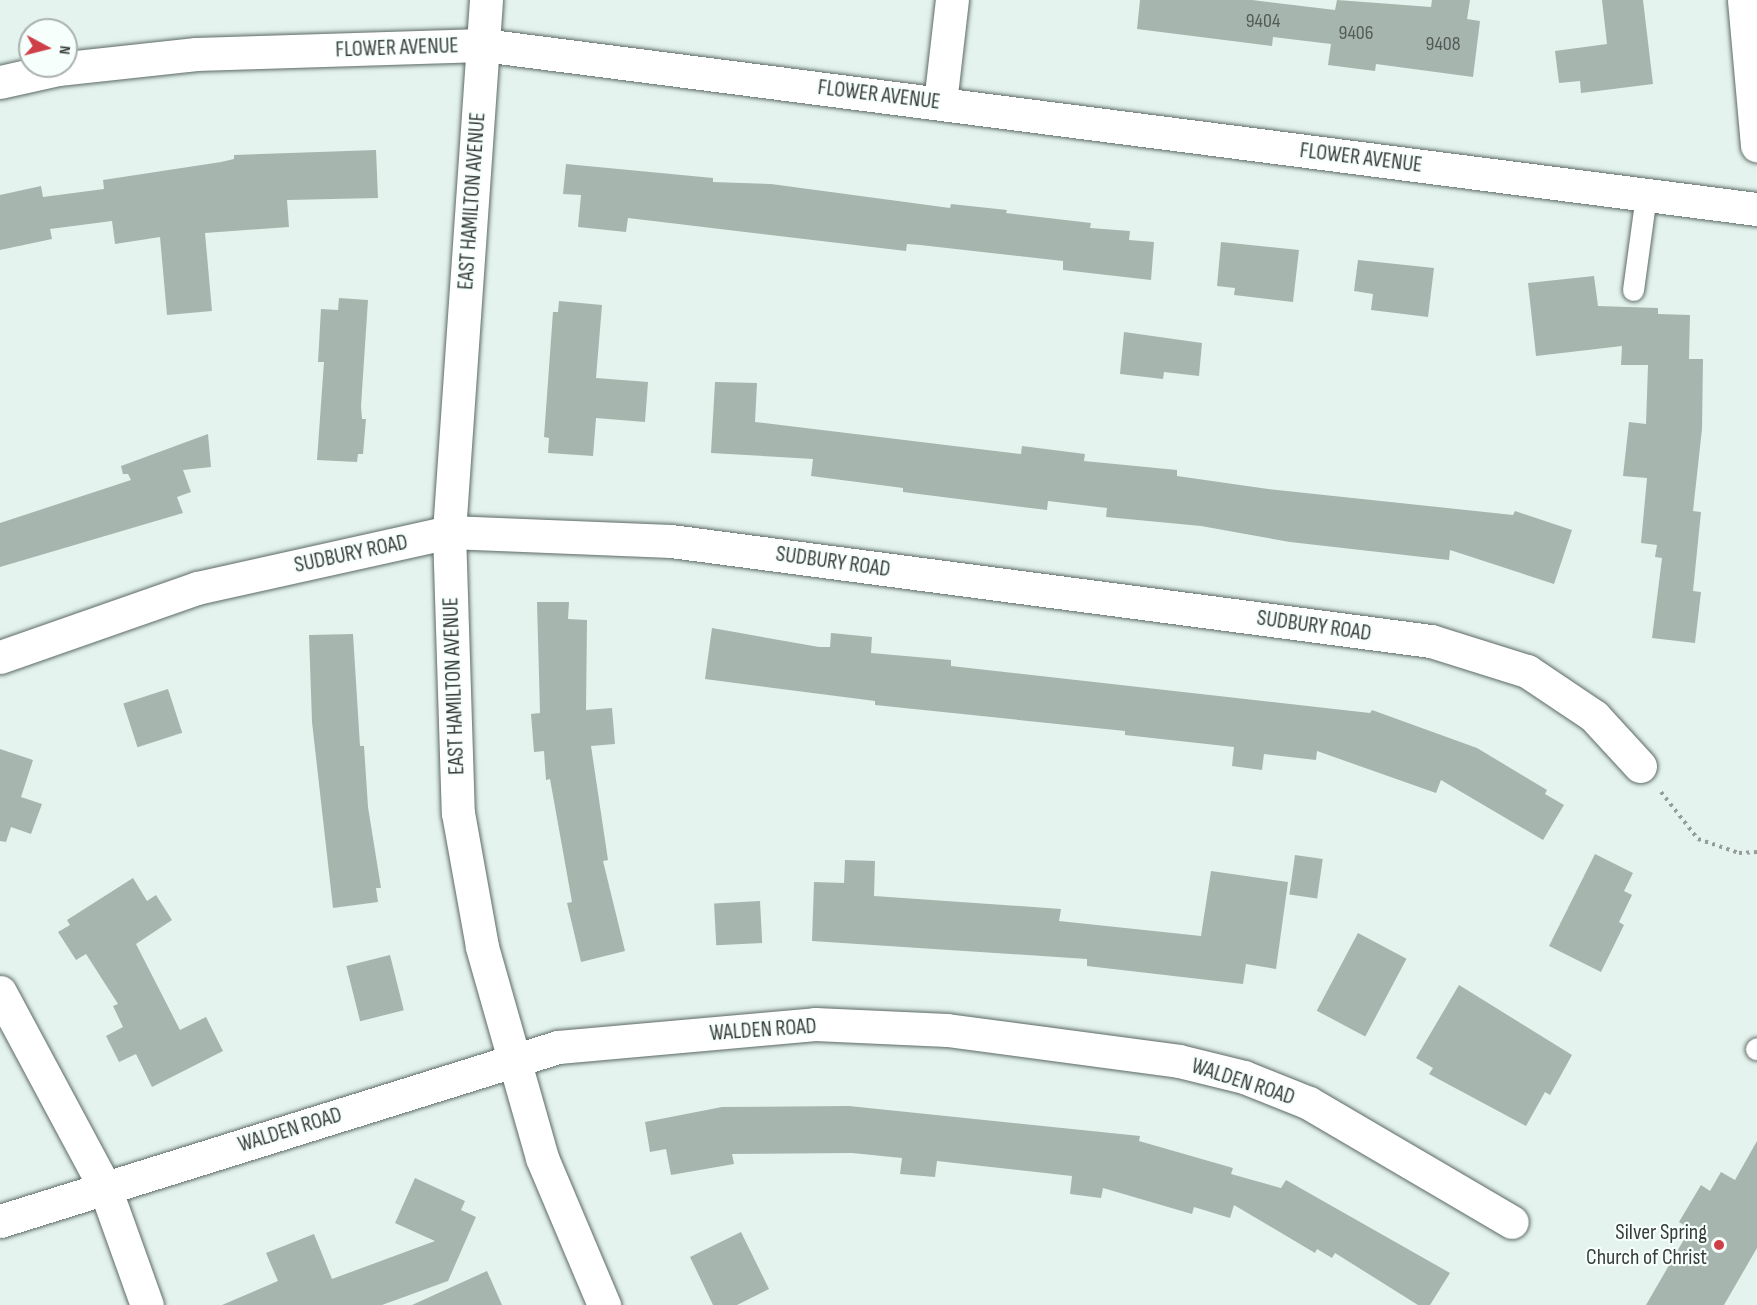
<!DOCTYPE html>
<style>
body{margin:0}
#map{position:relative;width:1757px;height:1305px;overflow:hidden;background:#e4f3ed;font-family:"Sofia Sans Condensed",sans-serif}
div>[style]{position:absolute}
.building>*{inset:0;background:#a7b5af;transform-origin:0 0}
.path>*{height:4px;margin-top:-2px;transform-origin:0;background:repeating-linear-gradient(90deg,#939e9a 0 3px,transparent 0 7.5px)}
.roads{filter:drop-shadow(0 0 2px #5d6a65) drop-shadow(0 0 2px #5d6a65)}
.service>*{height:21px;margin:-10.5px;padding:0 10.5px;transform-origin:10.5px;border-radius:10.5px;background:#fff}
.minor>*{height:33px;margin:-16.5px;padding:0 16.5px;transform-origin:16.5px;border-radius:16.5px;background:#fff}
.tertiary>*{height:33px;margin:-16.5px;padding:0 16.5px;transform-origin:16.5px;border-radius:16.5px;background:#fff}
.dots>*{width:16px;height:16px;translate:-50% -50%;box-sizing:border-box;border:3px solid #f6fffb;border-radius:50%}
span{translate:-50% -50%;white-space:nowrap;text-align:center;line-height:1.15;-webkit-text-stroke:4.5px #f6fffb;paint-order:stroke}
.number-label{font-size:20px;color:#535b58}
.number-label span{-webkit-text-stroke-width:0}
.street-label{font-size:22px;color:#373d3b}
.poi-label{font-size:22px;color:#373d3b}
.right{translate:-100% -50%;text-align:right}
.north{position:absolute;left:18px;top:18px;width:60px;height:60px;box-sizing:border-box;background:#f6fffb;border:2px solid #aab1ae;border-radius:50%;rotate:97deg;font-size:16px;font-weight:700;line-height:24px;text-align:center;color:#373d3b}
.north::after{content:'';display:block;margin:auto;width:21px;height:27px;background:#cf3f48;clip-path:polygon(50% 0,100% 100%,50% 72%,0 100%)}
</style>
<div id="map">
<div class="building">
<div style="clip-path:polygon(1140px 0,1252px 0,1335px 10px,1337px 0,1431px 7px,1432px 0,1470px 0,1467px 19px,1480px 21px,1473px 77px,1376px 64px,1375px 71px,1328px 65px,1331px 44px,1273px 37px,1272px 46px,1137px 29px)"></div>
<div style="clip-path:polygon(1602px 0,1643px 0,1653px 84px,1581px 93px,1580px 81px,1559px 83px,1555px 51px,1607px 44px)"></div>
<div style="clip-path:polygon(376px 150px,378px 198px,287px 200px,289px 227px,205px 233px,212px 311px,167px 315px,160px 237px,115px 244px,112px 221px,50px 229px,52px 239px,0 250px,0 195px,41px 186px,43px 197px,104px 189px,103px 180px,221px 162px,234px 159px,234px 155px)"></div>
<div style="clip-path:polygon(566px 164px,713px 178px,713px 182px,771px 184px,950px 208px,951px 204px,1007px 210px,1006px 213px,1091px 223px,1090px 228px,1130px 231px,1129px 240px,1154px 242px,1151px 280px,1063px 270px,1063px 261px,920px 245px,907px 244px,906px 251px,628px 218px,626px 232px,578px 227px,581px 195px,563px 194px)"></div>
<div style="clip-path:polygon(1221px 242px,1299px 250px,1293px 302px,1234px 295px,1235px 288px,1217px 286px)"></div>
<div style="clip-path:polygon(1358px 260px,1434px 268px,1428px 317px,1371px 310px,1373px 294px,1354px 291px)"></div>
<div style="clip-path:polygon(1594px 276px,1598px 306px,1658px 308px,1658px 314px,1690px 315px,1689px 359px,1703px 359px,1702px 429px,1693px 511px,1701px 512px,1693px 591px,1701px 592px,1695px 643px,1652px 638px,1662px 558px,1655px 557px,1657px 545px,1641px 543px,1647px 478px,1623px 476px,1629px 422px,1646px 424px,1648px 365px,1621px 365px,1622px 346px,1536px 356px,1528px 283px)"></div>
<div style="clip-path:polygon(339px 298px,368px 300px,361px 406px,362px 419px,366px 419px,363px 454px,358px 454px,357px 462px,317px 460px,324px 362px,318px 362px,321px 309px,338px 310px)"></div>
<div style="clip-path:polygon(559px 301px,602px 305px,596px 378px,648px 382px,645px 422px,596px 418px,593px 456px,548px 453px,549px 438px,544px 437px,553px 312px,558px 312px)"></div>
<div style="clip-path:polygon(1124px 332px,1202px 343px,1199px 376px,1164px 372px,1163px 379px,1120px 374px)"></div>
<div style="clip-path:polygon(715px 382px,757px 383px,755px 422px,1021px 454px,1022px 446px,1085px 454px,1084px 461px,1177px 470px,1177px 476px,1268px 489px,1513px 515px,1515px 511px,1572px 530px,1554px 584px,1450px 550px,1449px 560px,1290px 542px,1201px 526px,1106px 517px,1107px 508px,1048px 501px,1047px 510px,903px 492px,903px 488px,811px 476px,813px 459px,711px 453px)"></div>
<div style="clip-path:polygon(208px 434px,211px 467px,183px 470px,191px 492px,177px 497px,183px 513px,0 567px,0 523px,131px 480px,128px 474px,123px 474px,121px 466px)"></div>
<div style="clip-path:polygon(537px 602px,569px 602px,568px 619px,587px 620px,586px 710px,612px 708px,615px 744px,591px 746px,608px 860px,603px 861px,625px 951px,581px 962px,567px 903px,572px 902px,550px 779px,546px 780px,544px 751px,534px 752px,531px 714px,540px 713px)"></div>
<div style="clip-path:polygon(712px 628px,819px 647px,830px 647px,831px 633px,872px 637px,871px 653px,951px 660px,951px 666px,1370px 713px,1372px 710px,1477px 748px,1547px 790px,1545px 794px,1564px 805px,1543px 840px,1441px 780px,1436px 793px,1317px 751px,1316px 760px,1264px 754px,1262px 770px,1232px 766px,1234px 747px,1125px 735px,1125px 731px,875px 705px,875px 701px,705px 679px)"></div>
<div style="clip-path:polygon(353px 634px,360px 746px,364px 746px,368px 807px,381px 888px,376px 888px,378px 902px,333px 908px,312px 722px,309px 635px)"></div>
<div style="left:168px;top:689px;width:46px;height:47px;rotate:72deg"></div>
<div style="clip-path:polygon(0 749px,33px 760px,21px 797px,42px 804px,31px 834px,11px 827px,6px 842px,0 841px)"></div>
<div style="clip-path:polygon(1595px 854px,1633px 873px,1624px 891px,1632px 895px,1619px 922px,1624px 925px,1601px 972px,1549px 946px)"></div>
<div style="left:1295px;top:855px;width:28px;height:40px;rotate:8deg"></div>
<div style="clip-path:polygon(845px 860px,875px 861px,874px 896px,1061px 909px,1059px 921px,1201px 936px,1211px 871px,1288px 882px,1276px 969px,1246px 964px,1243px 984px,1087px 966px,1087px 959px,812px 941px,814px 882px,844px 883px)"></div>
<div style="clip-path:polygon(133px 878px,147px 901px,156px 895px,172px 920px,136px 944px,180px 1030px,206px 1017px,223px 1051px,152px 1087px,136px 1054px,119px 1062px,106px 1036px,123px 1027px,113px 1006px,118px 1004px,86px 954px,76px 960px,58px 932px,70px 925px,67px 920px)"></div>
<div style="left:760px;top:901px;width:42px;height:46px;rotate:87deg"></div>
<div style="left:1358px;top:933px;width:55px;height:88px;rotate:28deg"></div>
<div style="left:390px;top:955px;width:57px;height:45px;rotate:76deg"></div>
<div style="clip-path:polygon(1459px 985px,1572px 1055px,1550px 1095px,1545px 1092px,1526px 1126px,1429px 1074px,1433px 1068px,1416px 1058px)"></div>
<div style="clip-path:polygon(849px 1106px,1140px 1136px,1139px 1141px,1233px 1168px,1231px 1174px,1281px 1188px,1286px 1180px,1450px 1273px,1430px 1305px,1418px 1305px,1335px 1253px,1332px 1258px,1317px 1249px,1315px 1253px,1234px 1205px,1230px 1218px,1194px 1207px,1192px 1214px,1103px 1188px,1101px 1198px,1070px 1194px,1072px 1176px,937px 1161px,935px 1177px,900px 1174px,902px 1158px,852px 1153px,732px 1154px,734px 1164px,671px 1175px,666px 1149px,650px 1152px,645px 1122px,722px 1107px)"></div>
<div style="clip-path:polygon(1757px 1141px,1757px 1248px,1724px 1305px,1646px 1305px,1690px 1229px,1679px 1222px,1701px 1185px,1710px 1191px,1721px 1172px,1735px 1180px)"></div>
<div style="clip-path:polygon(415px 1178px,465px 1201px,461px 1210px,476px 1217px,448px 1281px,382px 1305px,222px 1305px,278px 1281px,266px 1253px,314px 1234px,332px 1279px,435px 1241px,395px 1223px)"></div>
<div style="clip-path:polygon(741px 1232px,769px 1289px,737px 1305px,713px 1305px,690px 1257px)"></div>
<div style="clip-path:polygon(487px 1271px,502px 1305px,412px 1305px)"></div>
</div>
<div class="path">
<div style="left:1661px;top:792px;width:60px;rotate:51.8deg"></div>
<div style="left:1698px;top:839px;width:43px;rotate:18.9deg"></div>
<div style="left:1739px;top:853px;width:18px;rotate:-3deg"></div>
</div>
<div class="roads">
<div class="service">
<div style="left:1633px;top:290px;width:96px;rotate:-82.2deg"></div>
<div style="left:1756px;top:1049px;width:1px;rotate:-45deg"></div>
</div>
<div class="minor">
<div style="left:486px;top:0;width:533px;rotate:93.98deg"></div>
<div style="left:449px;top:532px;width:281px;rotate:88.2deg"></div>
<div style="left:458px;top:813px;width:136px;rotate:79.8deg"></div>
<div style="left:482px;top:947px;width:219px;rotate:74.1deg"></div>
<div style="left:542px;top:1158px;width:160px;rotate:67.1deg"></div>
<div style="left:940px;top:103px;width:104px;rotate:-83.4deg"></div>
<div style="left:0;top:657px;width:209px;rotate:-19.3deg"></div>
<div style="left:197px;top:588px;width:258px;rotate:-12.5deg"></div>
<div style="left:449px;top:532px;width:222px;rotate:2.3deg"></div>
<div style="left:671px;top:541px;width:767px;rotate:7.5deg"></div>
<div style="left:1431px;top:641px;width:101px;rotate:17.4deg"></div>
<div style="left:1527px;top:671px;width:81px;rotate:33.9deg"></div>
<div style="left:1594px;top:716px;width:68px;rotate:47.4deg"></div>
<div style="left:0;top:992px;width:222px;rotate:61.8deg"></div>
<div style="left:105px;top:1188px;width:124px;rotate:70.3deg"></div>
<div style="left:0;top:1221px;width:584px;rotate:-17.32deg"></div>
<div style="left:558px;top:1047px;width:258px;rotate:-5.1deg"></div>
<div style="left:815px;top:1024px;width:132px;rotate:2.6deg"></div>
<div style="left:947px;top:1030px;width:234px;rotate:7.6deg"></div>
<div style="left:1179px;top:1061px;width:67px;rotate:13.8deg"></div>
<div style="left:1244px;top:1077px;width:70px;rotate:21.8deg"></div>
<div style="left:1309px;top:1103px;width:235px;rotate:30.4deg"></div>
</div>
<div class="tertiary">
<div style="left:1744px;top:0;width:146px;rotate:84.9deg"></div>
<div style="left:0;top:82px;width:59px;rotate:-12.6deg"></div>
<div style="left:58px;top:69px;width:139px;rotate:-6.2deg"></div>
<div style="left:196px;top:54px;width:287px;rotate:-1.8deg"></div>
<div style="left:483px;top:45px;width:1285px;rotate:7.34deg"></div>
</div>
</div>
<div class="dots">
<div style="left:1719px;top:1245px;background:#cf3f48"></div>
</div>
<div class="number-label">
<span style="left:1263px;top:21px">9404</span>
<span style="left:1356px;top:33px">9406</span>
<span style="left:1443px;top:44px">9408</span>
</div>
<div class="street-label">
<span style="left:397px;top:48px;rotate:-2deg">FLOWER AVENUE</span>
<span style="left:879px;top:95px;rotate:7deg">FLOWER AVENUE</span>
<span style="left:1361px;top:158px;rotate:7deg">FLOWER AVENUE</span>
<span style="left:472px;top:201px;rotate:-86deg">EAST HAMILTON AVENUE</span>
<span style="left:351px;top:554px;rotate:-12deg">SUDBURY ROAD</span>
<span style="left:833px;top:562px;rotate:8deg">SUDBURY ROAD</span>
<span style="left:1314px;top:626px;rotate:8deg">SUDBURY ROAD</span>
<span style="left:454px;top:686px;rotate:-92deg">EAST HAMILTON AVENUE</span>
<span style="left:763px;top:1030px;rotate:-4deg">WALDEN ROAD</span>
<span style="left:1243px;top:1082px;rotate:18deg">WALDEN ROAD</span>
<span style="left:290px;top:1130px;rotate:-17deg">WALDEN ROAD</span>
</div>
<div class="poi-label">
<span class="right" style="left:1707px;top:1245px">Silver Spring<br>Church of Christ</span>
</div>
<div class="north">N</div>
</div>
